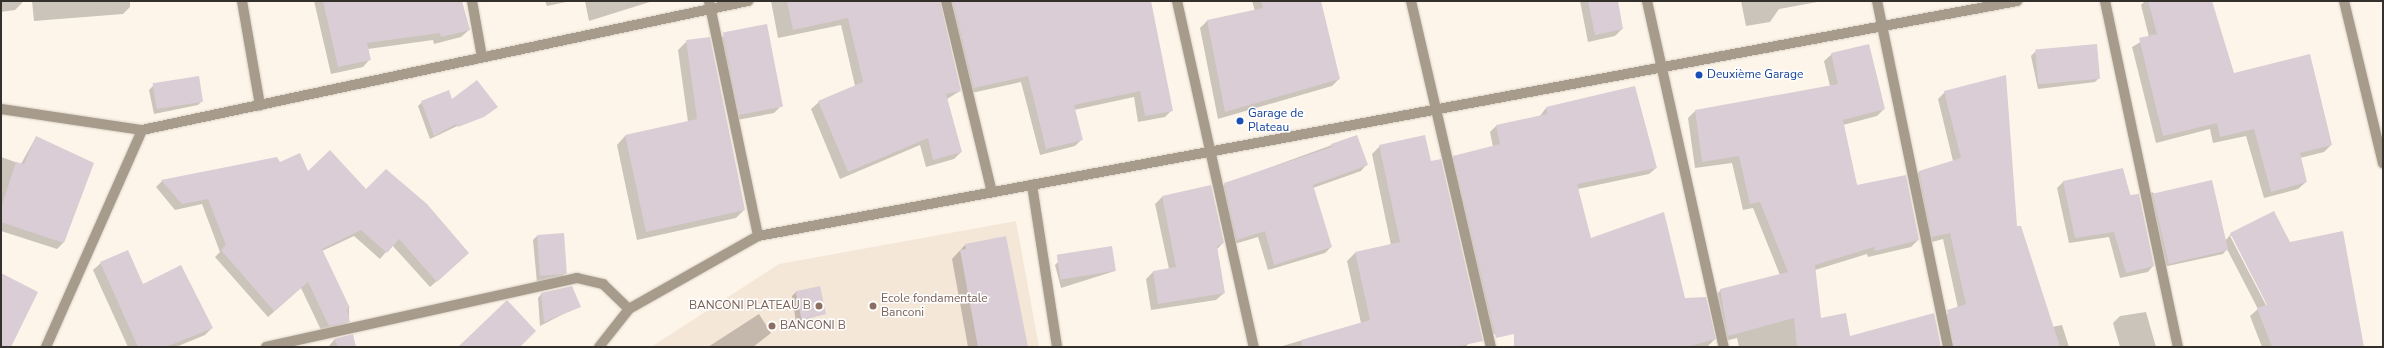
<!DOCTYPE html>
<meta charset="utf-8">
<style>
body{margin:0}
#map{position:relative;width:2384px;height:348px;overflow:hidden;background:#fef5ea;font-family:"Nunito Sans",sans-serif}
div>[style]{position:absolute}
.built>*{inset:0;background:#f5e7d7}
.shadow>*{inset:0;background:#0003}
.building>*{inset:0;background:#dacdd5;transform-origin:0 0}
.roads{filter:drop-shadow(0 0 1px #dad2c8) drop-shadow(0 0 1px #dad2c8)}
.minor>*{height:10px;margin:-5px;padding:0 5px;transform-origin:5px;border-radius:5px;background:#a79b8b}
.dots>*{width:11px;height:11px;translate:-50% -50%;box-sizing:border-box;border:2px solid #fff;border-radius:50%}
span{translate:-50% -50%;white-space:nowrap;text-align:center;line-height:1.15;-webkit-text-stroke:3px #fff;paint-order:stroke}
.transit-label{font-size:12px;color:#164399}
.left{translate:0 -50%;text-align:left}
.education-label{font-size:12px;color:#785e54}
.right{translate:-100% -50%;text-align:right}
.frame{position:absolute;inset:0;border:2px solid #34312d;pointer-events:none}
</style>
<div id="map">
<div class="built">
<div style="clip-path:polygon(1016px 221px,1039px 347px,651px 347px,779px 264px)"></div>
</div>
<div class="shadow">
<div style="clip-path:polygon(1px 1px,22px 1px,22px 3px,15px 10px,1px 12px)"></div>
<div style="clip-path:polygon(32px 1px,130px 1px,130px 7px,123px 14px,34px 21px)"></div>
<div style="clip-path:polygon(314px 1px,461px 1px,469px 30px,461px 37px,434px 44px,433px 40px,368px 49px,370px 59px,363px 67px,331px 74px)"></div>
<div style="clip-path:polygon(545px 1px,571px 1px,547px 6px)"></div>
<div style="clip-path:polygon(585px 1px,653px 1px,589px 21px)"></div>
<div style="clip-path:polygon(771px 1px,940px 1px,960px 91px,947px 99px,961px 152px,954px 159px,926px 167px,920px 145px,840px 179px,811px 109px,819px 102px,855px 86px,841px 25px,778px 38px)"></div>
<div style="clip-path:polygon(945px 1px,1148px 1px,1172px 110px,1165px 117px,1138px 122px,1134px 97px,1074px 110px,1082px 139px,1075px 146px,1040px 155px,1021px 82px,967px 94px)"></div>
<div style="clip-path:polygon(1252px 1px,1320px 1px,1339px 79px,1332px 86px,1218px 119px,1200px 28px,1207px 21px,1255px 11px)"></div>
<div style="clip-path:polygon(1580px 1px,1617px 1px,1622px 29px,1615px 36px,1588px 42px)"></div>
<div style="clip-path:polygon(1741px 1px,1823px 1px,1779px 9px,1770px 22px,1746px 26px)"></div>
<div style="clip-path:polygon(2145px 1px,2210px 1px,2233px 74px,2331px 145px,2324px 152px,2300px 158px,2306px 182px,2298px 189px,2264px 198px,2246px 136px,2213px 143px,2210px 129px,2156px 143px,2132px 47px,2149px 37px,2141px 5px)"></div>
<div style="clip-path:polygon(723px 36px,781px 106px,774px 113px,732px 121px,716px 43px)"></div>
<div style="clip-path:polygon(687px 41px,744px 210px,736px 218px,637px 240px,617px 145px,625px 136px,688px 122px,678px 50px)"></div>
<div style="clip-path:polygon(2096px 45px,2099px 78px,2095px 82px,2038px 89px,2031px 56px,2035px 52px)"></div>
<div style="clip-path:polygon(1832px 54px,1884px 109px,1877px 116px,1843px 125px,1857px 186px,1918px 240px,1911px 247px,1868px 257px,1867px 254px,1815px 270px,1820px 319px,1849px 337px,1940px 347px,1739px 347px,1737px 338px,1721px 342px,1713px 297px,1721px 290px,1780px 275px,1753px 208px,1743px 210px,1732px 163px,1695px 168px,1688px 118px,1695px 111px,1830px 86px,1824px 61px)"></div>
<div style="clip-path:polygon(153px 86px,202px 101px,198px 105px,154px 114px,149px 90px)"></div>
<div style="clip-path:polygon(1945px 92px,2016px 227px,2052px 327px,2062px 325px,2069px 347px,1946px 347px,1940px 318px,1958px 308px,1943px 239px,1925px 244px,1912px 179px,1919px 172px,1953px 161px,1938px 99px)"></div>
<div style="clip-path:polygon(452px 101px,497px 107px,430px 139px,418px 106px,422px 102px)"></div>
<div style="clip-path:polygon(1546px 108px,1656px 168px,1649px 174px,1578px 189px,1590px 239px,1684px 299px,1715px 339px,1708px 346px,1536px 347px,1526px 326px,1487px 336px,1447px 163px,1454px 156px,1493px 147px,1490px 132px,1496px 126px,1540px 116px)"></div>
<div style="clip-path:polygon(36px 137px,63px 243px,57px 249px,1px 231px,1px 157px,21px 164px)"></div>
<div style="clip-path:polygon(1332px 145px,1367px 164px,1361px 171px,1313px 188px,1331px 247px,1325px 253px,1268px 270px,1258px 237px,1231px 245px,1218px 190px,1225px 184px)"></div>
<div style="clip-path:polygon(1380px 146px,1469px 343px,1465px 347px,1279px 347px,1361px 323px,1347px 261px,1355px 253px,1391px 245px,1372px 154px)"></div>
<div style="clip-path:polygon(277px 158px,280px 164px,366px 191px,462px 259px,430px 287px,392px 245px,380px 259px,354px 236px,322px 251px,349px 308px,349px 321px,342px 328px,322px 332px,301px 288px,268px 317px,215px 257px,220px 252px,202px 204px,175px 210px,156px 187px,162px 181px)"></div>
<div style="clip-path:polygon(2122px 169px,2153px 266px,2148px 272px,2120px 278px,2109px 237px,2069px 243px,2057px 188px,2063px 182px)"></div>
<div style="clip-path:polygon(evenodd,2152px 192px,2225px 241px,2231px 234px,2289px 243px,2363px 347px,2262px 347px,2250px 316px,2258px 309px,2227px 249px,2223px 254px,2163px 267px,2148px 196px,2152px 192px,2230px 236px,2233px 236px,2270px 309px,2268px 309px,2230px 236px)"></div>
<div style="clip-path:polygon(1162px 197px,1223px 243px,1216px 250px,1224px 293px,1216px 300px,1151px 310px,1146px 279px,1153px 272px,1169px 269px,1155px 204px)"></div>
<div style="clip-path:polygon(537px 236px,566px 273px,562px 277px,537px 283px,533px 240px)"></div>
<div style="clip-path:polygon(965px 245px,1026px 347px,968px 347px,952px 259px)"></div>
<div style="clip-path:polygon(1059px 261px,1115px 271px,1061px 288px,1055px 265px)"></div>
<div style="clip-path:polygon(101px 263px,143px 285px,212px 328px,205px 335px,176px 347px,128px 347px,93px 270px)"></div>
<div style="clip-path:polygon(796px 292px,824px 314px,796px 322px,792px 296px)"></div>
<div style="clip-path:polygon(542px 293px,579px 306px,540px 326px,538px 298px)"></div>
<div style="clip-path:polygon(2146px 312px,2156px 347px,2120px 347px,2113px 323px,2120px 316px)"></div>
<div style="clip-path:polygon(759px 314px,771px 333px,753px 347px,708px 347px)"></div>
<div style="clip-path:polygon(335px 339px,355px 347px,328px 347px)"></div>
</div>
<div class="building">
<div style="clip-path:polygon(323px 1px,462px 1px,470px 30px,441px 37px,440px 33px,367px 43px,371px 60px,338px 67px)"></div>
<div style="clip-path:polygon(787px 1px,940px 1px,961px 91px,946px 94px,962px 152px,933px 160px,928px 138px,848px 172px,818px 101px,863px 82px,848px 18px,793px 30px)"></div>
<div style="clip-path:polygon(953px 1px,1151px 1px,1173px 111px,1145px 116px,1140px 91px,1074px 105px,1083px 140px,1046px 149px,1028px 76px,974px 88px)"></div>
<div style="clip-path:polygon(1261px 1px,1321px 1px,1340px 79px,1225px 112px,1207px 20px,1263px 8px)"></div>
<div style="clip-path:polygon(1588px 1px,1618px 1px,1623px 29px,1595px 35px)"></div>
<div style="clip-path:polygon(2148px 1px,2212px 1px,2234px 73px,2310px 54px,2332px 145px,2300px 153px,2307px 182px,2271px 192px,2254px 129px,2220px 137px,2217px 123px,2163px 136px,2139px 38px,2157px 34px)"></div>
<div style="left:767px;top:24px;width:84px;height:45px;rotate:79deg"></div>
<div style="clip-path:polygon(710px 37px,745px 210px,646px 232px,625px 135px,697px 119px,686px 40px)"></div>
<div style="clip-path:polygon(1869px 44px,1885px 109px,1843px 120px,1857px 185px,1906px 175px,1919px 240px,1875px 251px,1874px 247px,1815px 265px,1821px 318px,1846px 313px,1850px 336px,1934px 313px,1941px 347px,1797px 347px,1794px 318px,1728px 336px,1720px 289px,1788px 272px,1760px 202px,1750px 204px,1739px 156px,1702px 162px,1695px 110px,1838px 84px,1831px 53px)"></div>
<div style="left:2097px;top:44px;width:35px;height:62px;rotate:85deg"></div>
<div style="clip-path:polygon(2006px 75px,2017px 226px,2021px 226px,2060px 347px,1954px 347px,1947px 310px,1966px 304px,1950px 233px,1932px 237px,1919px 171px,1961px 158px,1944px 91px)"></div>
<div style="left:199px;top:76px;width:26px;height:47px;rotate:81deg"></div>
<div style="clip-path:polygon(477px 80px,498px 107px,484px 117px,458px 127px,456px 124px,434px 136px,421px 101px,449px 90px,452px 99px)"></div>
<div style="clip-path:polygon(1635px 86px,1657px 168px,1577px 184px,1591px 238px,1664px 212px,1685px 298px,1706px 297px,1716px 339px,1687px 347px,1514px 347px,1514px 334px,1496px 338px,1453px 156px,1500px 144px,1496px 125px,1547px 114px,1546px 107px)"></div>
<div style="clip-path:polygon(1357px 135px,1368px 165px,1313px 185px,1332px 247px,1274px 265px,1265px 231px,1237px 240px,1224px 183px,1332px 147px,1331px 144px)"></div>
<div style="clip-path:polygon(1425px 135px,1431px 161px,1441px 159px,1483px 341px,1455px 347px,1302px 347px,1301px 340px,1370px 320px,1355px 252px,1400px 242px,1379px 145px)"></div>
<div style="clip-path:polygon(36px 136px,94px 163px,64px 243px,1px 222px,1px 208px,16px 162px,24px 164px)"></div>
<div style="clip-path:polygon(330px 150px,366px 189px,386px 169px,427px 204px,469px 253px,437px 282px,399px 239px,387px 253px,361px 230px,322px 249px,350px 308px,347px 309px,350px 322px,329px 326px,308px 282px,274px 311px,221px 250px,226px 245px,208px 199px,182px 204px,161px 180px,277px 157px,280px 162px,300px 153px,308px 171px)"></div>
<div style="clip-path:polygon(2123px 168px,2130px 195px,2139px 194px,2154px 266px,2126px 273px,2114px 232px,2075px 238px,2063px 181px)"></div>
<div style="left:2212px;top:180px;width:72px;height:61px;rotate:77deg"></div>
<div style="clip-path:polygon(1211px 185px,1224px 243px,1217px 246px,1225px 293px,1158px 304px,1153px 271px,1176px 267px,1162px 196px)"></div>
<div style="clip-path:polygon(2274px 211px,2290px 242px,2343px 231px,2364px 347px,2272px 347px,2257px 308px,2267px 305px,2230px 233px)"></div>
<div style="left:564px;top:233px;width:41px;height:27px;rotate:86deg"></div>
<div style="clip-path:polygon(1006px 236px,1028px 347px,978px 347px,960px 250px,966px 249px,965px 244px)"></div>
<div style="left:1112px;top:246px;width:25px;height:56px;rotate:81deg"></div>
<div style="clip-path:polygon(128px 250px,143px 284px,181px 265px,213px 328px,166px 347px,138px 347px,100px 262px)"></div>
<div style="clip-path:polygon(1px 273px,38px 292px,11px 347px,1px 347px)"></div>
<div style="clip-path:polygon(572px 286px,581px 307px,544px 322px,541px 293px)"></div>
<div style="left:820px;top:286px;width:29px;height:25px;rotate:78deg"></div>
<div style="clip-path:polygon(507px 300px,536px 331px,520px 347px,458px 347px)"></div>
<div style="clip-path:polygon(353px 334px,356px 347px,338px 347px,334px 339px)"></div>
</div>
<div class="roads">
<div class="minor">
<div style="left:242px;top:1px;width:106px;rotate:80.2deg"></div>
<div style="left:472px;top:1px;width:57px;rotate:79.9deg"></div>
<div style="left:709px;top:1px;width:240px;rotate:78.2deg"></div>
<div style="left:946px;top:1px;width:196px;rotate:76.5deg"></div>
<div style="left:1177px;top:1px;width:354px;rotate:77.5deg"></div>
<div style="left:1411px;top:1px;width:355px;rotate:77deg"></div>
<div style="left:1647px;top:1px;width:354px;rotate:77.5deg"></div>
<div style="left:1877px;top:1px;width:353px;rotate:78.4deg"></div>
<div style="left:2105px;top:1px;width:354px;rotate:78.1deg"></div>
<div style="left:2344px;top:1px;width:167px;rotate:76.5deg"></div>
<div style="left:1px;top:109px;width:143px;rotate:8.5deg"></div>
<div style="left:142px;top:130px;width:620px;rotate:-12.02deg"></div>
<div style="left:1032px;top:185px;width:164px;rotate:81.2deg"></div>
<div style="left:46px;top:347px;width:237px;rotate:-66.1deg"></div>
<div style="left:266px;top:347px;width:319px;rotate:-12.5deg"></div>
<div style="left:577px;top:278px;width:27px;rotate:13deg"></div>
<div style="left:603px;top:284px;width:36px;rotate:44deg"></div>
<div style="left:599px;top:347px;width:48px;rotate:-51.7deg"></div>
<div style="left:629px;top:309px;width:148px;rotate:-29.5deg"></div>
<div style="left:758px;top:236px;width:1281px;rotate:-10.57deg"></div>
</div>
</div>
<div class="dots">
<div style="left:1699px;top:75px;background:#1a4fb4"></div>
<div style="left:1240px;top:121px;background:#1a4fb4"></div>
<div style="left:819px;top:306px;background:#8d6e63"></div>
<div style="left:873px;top:306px;background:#8d6e63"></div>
<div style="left:772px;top:326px;background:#8d6e63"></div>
</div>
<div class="transit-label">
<span class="left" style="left:1707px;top:75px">Deuxième Garage</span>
<span class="left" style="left:1248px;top:121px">Garage de<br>Plateau</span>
</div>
<div class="education-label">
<span class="left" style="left:881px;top:306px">Ecole fondamentale<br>Banconi</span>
<span class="right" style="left:811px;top:306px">BANCONI PLATEAU B</span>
<span class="left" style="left:780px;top:326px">BANCONI B</span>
</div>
<div class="frame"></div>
</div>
